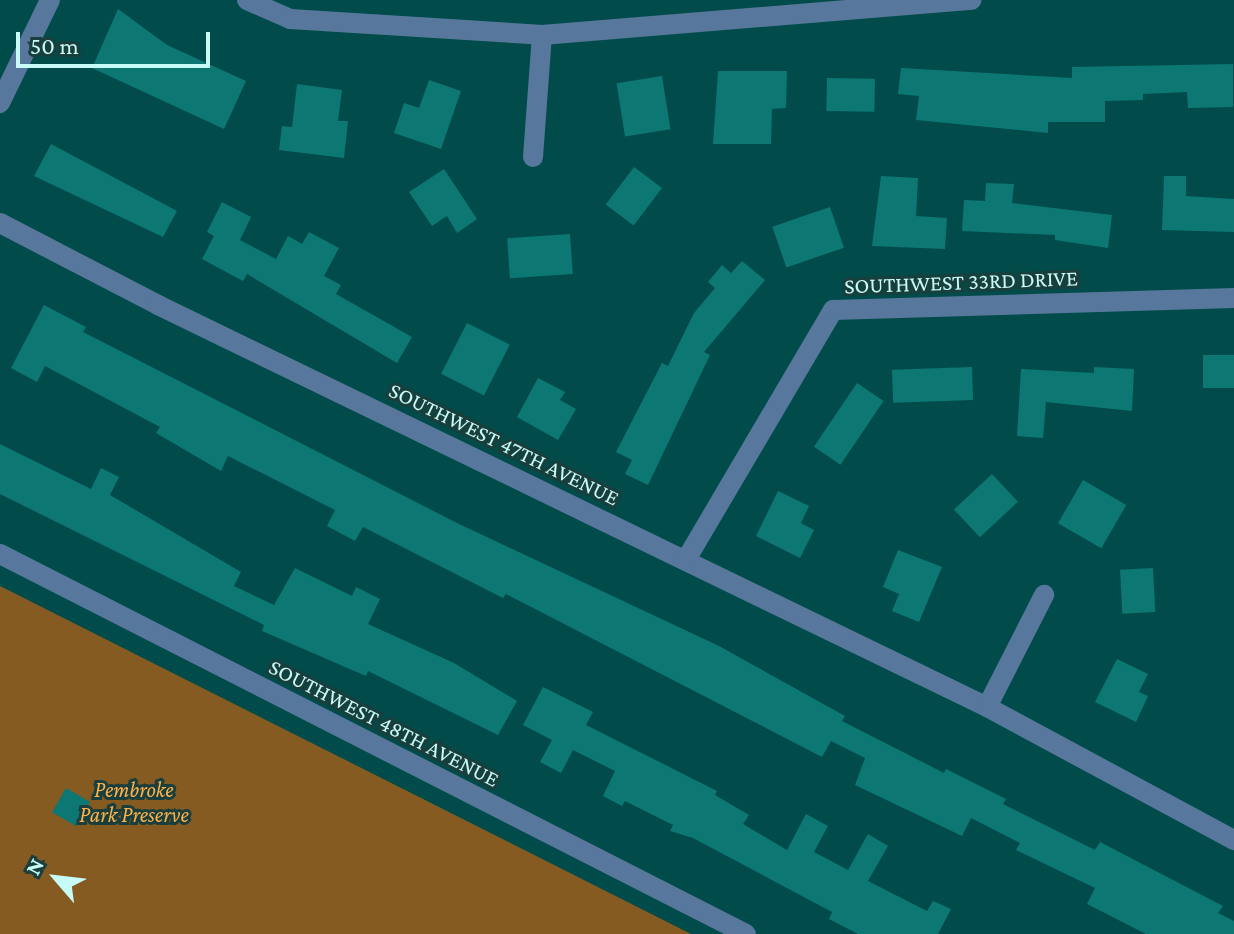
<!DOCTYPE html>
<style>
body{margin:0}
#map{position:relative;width:1234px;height:934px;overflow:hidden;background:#014c4a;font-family:"Crimson Pro",serif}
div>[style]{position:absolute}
.green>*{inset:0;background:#855b22}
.building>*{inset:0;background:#0d7773;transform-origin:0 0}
.minor>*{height:20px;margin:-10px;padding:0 10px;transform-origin:10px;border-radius:10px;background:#57789c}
span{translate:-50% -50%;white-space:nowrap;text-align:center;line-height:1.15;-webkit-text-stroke:6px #193e3c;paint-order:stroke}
.street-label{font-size:22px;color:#c6fbf7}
.park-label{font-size:22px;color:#fdb14b;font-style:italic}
.north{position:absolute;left:16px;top:838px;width:80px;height:80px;-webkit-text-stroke:6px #193e3c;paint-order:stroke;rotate:298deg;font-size:22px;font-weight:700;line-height:32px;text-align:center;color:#c6fbf7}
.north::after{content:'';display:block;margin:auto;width:28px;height:36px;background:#c6fbf7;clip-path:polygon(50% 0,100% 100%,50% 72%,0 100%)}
.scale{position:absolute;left:16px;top:32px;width:194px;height:36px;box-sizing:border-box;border:4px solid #c6fbf7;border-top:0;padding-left:10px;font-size:24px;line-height:28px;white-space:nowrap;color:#c6fbf7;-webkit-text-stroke:6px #193e3c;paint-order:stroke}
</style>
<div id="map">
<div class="green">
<div style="clip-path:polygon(0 586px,691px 934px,0 934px)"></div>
</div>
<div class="building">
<div style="clip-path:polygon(118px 9px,167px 45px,246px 81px,224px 129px,92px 68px)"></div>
<div style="clip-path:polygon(1233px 64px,1233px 107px,1188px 108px,1187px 92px,1143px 94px,1143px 100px,1105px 101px,1105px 122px,1048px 122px,1048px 133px,916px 120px,919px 96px,898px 94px,901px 68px,1072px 78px,1072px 67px)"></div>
<div style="clip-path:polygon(718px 71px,787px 71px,786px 108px,772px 109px,771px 144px,713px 144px)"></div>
<div style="left:662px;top:76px;width:54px;height:46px;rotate:81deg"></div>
<div style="left:827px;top:78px;width:48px;height:33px;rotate:1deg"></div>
<div style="clip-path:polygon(429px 80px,461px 91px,441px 149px,394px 133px,404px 103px,419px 108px)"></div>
<div style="clip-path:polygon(297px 84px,342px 90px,338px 121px,348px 121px,344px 158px,279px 150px,282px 126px,292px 127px)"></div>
<div style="clip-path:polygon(51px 144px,177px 211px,163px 237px,34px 176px)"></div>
<div style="left:634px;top:167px;width:35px;height:47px;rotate:37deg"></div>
<div style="clip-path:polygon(444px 169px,477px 219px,457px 233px,447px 216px,432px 226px,409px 192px)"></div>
<div style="clip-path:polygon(881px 176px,918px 178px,916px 216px,947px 218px,945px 249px,872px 246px)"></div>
<div style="clip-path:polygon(1164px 176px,1186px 176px,1186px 196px,1234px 199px,1234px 232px,1162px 230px)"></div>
<div style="clip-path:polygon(986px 183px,1014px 184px,1012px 203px,1112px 215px,1108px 248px,1055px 240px,1055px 235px,962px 231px,964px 200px,985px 201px)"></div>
<div style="clip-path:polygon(222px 202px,251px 217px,240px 240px,276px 259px,288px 236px,302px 244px,309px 232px,339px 248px,324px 276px,341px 285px,336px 294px,412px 337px,397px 363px,247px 274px,243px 281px,202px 259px,214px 236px,207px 232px)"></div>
<div style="left:830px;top:207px;width:43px;height:61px;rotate:71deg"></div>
<div style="left:570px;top:234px;width:40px;height:63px;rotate:86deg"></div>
<div style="clip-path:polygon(742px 261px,765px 280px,704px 352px,710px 355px,648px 485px,625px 474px,632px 460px,616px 452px,662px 363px,668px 366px,694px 313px,715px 288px,708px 282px,722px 265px,731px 273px)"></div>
<div style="clip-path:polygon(44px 305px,86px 327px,83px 332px,457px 523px,719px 646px,845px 716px,842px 721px,944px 773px,946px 769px,1006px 799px,1003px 804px,1095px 850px,1100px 842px,1223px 906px,1218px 913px,1234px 921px,1234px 934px,1146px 934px,1087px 904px,1095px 888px,1016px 850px,1020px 843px,971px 818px,962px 836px,855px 785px,865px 758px,831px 741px,822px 757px,506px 594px,503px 598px,363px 527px,355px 541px,327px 526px,335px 510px,228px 456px,221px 471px,156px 433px,160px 427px,45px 366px,37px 382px,11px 368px)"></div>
<div style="left:467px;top:323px;width:48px;height:57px;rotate:27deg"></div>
<div style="left:1203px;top:355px;width:31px;height:33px"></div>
<div style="left:972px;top:367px;width:33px;height:80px;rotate:88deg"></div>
<div style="clip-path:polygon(1094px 367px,1134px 369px,1132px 411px,1046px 402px,1043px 438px,1017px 436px,1021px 369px,1094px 373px)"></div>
<div style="clip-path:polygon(538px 378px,565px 392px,560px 400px,576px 409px,558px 440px,517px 417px)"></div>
<div style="left:857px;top:383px;width:32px;height:77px;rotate:34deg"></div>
<div style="clip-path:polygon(0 444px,91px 489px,101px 468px,119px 477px,110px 495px,241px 572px,234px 586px,274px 605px,295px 568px,352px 596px,356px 587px,380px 599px,368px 624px,454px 663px,517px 701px,498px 735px,368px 671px,366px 676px,262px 631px,264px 625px,0 494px)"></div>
<div style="left:992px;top:474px;width:38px;height:52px;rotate:47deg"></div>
<div style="left:1083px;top:480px;width:50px;height:50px;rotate:30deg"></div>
<div style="clip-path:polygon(778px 491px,809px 506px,801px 523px,814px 530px,800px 558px,756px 536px)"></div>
<div style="clip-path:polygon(898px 550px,942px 567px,919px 622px,892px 611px,899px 594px,883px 587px)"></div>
<div style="left:1153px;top:568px;width:44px;height:33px;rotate:87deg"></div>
<div style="clip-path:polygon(1117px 659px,1148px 674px,1139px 692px,1148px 696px,1136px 722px,1095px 702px)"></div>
<div style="clip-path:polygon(543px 687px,593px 712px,586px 725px,717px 791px,715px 795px,749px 815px,743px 824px,787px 850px,806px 814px,828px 826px,814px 852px,848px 870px,868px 834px,888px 846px,868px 881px,927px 911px,933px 901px,951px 909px,938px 934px,858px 934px,829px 919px,832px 912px,693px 838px,670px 831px,673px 825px,625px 801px,622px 806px,603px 796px,615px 771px,573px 750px,561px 773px,540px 762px,552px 740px,523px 725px)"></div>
<div style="left:66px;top:788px;width:28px;height:28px;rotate:30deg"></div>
</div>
<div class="minor">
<div style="left:247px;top:0;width:47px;rotate:23.8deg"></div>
<div style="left:290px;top:19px;width:253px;rotate:3.6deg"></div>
<div style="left:542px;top:35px;width:431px;rotate:-4.7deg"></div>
<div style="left:0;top:103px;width:114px;rotate:-64.1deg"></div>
<div style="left:533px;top:157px;width:122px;rotate:-85.8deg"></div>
<div style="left:0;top:223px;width:178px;rotate:27.4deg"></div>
<div style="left:158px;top:305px;width:921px;rotate:25.87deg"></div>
<div style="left:987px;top:707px;width:281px;rotate:28.3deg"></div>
<div style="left:0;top:554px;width:837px;rotate:26.99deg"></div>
<div style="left:687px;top:558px;width:288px;rotate:-59.5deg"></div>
<div style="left:833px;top:310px;width:401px;rotate:-1.7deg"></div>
<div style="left:987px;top:707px;width:126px;rotate:-63deg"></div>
</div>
<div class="street-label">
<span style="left:961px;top:282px;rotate:-2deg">SOUTHWEST 33RD DRIVE</span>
<span style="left:504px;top:444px;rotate:26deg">SOUTHWEST 47TH AVENUE</span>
<span style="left:384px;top:723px;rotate:27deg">SOUTHWEST 48TH AVENUE</span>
</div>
<div class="park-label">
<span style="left:134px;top:802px">Pembroke<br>Park Preserve</span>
</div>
<div class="north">N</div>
<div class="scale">50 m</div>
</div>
